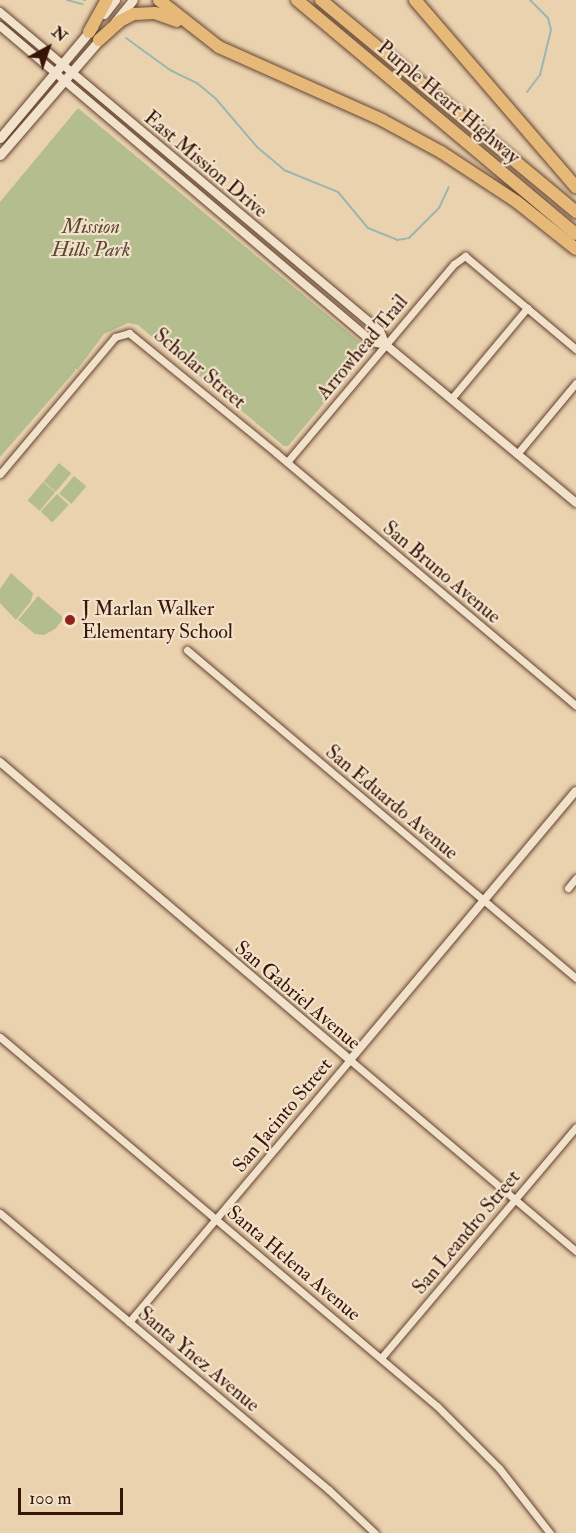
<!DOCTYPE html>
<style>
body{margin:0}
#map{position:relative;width:576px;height:1533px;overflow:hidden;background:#ebd2af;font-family:"IM FELL Double Pica",serif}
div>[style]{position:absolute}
.green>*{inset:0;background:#b3bd8e;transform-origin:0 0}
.stream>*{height:2px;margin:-1px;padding:0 1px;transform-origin:1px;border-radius:1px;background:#99b6b1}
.roads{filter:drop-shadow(0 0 2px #634431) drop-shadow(0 0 2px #634431)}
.minor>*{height:7px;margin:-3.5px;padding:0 3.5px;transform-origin:3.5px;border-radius:3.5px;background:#f2e2cb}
.tertiary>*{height:8px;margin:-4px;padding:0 4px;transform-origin:4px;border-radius:4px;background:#f2e2cb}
.secondary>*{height:9px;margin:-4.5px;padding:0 4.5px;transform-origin:4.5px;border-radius:4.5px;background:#f2e2cb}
.motorway>*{height:12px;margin:-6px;padding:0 6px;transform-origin:6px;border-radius:6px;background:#e6b978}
.dots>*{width:16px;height:16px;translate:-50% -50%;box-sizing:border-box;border:3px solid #f2e2cb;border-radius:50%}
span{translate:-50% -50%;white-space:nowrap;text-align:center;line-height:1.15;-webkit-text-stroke:4.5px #f2e2cb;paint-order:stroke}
.street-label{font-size:20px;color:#361507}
.park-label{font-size:20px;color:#5c4730;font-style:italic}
.poi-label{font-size:20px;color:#361507}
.left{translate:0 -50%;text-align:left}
.north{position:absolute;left:18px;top:18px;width:60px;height:60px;-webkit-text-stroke:4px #f2e2cb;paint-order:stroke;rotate:40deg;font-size:16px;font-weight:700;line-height:24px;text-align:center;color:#361507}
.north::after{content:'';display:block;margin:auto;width:21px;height:27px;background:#361507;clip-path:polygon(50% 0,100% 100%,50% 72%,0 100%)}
.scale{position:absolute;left:18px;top:1488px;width:105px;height:27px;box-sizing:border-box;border:3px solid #361507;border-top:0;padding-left:8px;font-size:18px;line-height:21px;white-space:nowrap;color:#361507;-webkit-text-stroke:4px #f2e2cb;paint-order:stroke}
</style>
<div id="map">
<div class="green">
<div style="clip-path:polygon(78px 108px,366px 347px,366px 353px,288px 446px,284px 446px,138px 325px,128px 323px,104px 334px,77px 370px,75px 368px,75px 371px,0 457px,0 202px)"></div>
<div style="left:59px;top:463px;width:16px;height:24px;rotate:40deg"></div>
<div style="left:74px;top:476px;width:16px;height:23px;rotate:40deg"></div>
<div style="left:43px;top:482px;width:16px;height:24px;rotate:40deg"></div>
<div style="left:57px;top:494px;width:16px;height:24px;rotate:43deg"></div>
<div style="clip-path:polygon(11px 573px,33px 593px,31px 601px,16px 620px,0 603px,0 589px)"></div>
<div style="clip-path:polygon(38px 596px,64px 618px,55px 629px,44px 635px,35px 634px,18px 620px)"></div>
</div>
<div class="stream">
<div style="left:67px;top:0;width:16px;rotate:15deg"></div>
<div style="left:84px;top:0;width:1px"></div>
<div style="left:126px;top:38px;width:54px;rotate:36deg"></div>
<div style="left:170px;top:70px;width:30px;rotate:26deg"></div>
<div style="left:197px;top:83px;width:25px;rotate:40deg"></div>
<div style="left:216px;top:99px;width:63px;rotate:49.5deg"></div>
<div style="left:257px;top:147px;width:35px;rotate:40deg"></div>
<div style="left:284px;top:170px;width:58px;rotate:22.2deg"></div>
<div style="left:338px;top:192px;width:47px;rotate:50.2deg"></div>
<div style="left:368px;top:228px;width:31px;rotate:22deg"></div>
<div style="left:397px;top:240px;width:12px;rotate:-9deg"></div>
<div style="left:409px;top:238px;width:42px;rotate:-45deg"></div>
<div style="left:439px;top:208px;width:23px;rotate:-65deg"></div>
<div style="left:527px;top:92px;width:21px;rotate:-53deg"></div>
<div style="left:540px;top:75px;width:46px;rotate:-76.3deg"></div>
<div style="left:551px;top:30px;width:12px;rotate:-104deg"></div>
<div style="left:548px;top:18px;width:25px;rotate:-135deg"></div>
</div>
<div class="roads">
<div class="minor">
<div style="left:451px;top:399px;width:119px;rotate:-50.1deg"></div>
<div style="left:517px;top:454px;width:92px;rotate:-50.3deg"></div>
<div style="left:287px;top:462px;width:259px;rotate:-49.9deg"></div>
<div style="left:454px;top:264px;width:14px;rotate:-36deg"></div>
<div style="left:465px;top:256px;width:145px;rotate:40deg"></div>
<div style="left:0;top:474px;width:179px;rotate:-50deg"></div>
<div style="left:115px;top:337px;width:15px;rotate:-16deg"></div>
<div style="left:129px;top:333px;width:190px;rotate:39.2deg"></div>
<div style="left:276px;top:453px;width:392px;rotate:40.1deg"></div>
<div style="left:187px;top:650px;width:509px;rotate:40.14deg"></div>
<div style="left:568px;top:888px;width:13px;rotate:-51deg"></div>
<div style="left:0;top:1037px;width:572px;rotate:40.18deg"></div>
<div style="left:437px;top:1406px;width:88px;rotate:45deg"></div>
<div style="left:499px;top:1468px;width:83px;rotate:51.9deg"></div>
<div style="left:0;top:1213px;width:430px;rotate:40.1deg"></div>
<div style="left:329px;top:1490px;width:63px;rotate:43.1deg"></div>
<div style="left:129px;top:1322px;width:343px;rotate:-49.9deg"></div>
<div style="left:350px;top:1060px;width:296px;rotate:40.2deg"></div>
<div style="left:381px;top:1358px;width:302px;rotate:-49.8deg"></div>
</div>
<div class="tertiary">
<div style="left:0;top:12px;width:496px;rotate:40deg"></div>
<div style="left:380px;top:331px;width:15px;rotate:67deg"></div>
<div style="left:0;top:26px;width:488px;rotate:40.3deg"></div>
<div style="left:372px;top:342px;width:14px;rotate:12deg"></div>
<div style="left:386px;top:345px;width:247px;rotate:39.7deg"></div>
<div style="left:0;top:762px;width:460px;rotate:40.4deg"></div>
<div style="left:350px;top:1060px;width:351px;rotate:-50deg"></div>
</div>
<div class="secondary">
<div style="left:104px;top:14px;width:18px;rotate:-52deg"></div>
<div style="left:115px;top:22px;width:28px;rotate:-51deg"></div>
<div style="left:0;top:138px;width:145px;rotate:-50deg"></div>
<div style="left:0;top:155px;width:156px;rotate:-49.2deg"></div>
</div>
<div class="motorway">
<div style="left:159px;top:0;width:76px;rotate:38.1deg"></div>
<div style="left:219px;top:47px;width:179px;rotate:24.1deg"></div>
<div style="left:382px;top:120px;width:67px;rotate:28.5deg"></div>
<div style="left:441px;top:152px;width:91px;rotate:33.3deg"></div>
<div style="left:517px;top:202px;width:75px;rotate:38.5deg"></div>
<div style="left:297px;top:0;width:364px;rotate:40deg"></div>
<div style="left:321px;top:0;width:332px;rotate:39.7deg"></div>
<div style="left:415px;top:0;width:247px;rotate:49.3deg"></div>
<div style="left:89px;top:32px;width:37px;rotate:-61deg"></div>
<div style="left:99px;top:40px;width:28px;rotate:-42deg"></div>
<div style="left:120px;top:21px;width:16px;rotate:-27deg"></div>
<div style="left:134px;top:14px;width:21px;rotate:-3deg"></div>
<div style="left:155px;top:13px;width:23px;rotate:20deg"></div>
</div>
</div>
<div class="dots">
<div style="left:70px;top:620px;background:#8f2418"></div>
</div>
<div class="street-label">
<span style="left:449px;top:102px;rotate:40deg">Purple Heart Highway</span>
<span style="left:206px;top:164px;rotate:40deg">East Mission Drive</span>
<span style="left:362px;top:347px;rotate:-50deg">Arrowhead Trail</span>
<span style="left:200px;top:368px;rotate:40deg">Scholar Street</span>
<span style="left:442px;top:572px;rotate:40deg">San Bruno Avenue</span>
<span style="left:392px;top:802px;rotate:40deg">San Eduardo Avenue</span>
<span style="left:298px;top:995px;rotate:40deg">San Gabriel Avenue</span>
<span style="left:282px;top:1115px;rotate:-50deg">San Jacinto Street</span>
<span style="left:466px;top:1232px;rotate:-50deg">San Leandro Street</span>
<span style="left:294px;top:1263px;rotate:40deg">Santa Helena Avenue</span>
<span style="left:199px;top:1359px;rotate:40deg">Santa Ynez Avenue</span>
</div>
<div class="park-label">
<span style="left:91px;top:238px">Mission<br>Hills Park</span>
</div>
<div class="poi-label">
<span class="left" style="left:82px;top:620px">J Marlan Walker<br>Elementary School</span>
</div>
<div class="north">N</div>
<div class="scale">100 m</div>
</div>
